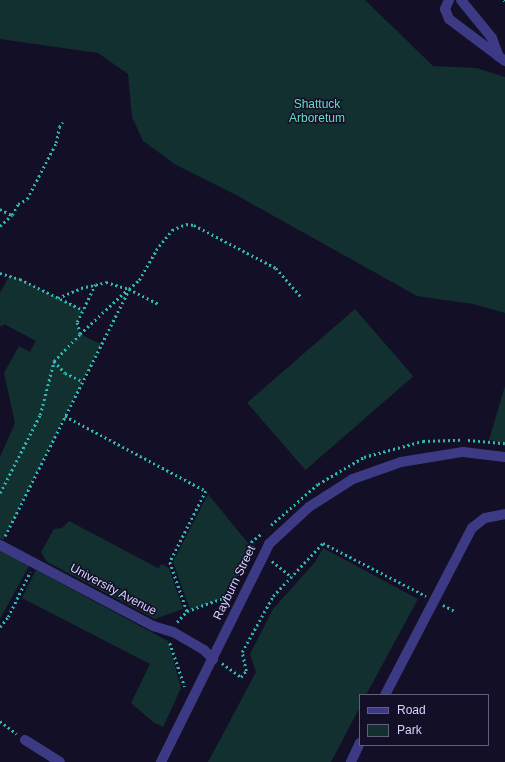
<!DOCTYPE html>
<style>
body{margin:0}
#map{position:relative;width:505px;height:762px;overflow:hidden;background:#130f26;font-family:Arial,sans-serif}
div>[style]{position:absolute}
.green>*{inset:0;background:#12302f;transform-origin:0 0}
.path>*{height:2.5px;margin-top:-1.25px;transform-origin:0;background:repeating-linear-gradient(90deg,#2fb8b0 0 2px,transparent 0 5px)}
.minor>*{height:10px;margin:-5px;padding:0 5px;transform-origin:5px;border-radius:5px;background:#3d3a85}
span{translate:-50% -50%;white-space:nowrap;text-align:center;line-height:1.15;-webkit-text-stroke:3px #130f26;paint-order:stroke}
.park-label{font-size:12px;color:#5fe0c0}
.street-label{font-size:12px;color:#d9d4ff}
.legend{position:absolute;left:359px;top:694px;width:130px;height:52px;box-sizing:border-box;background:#130f26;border:1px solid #625e7d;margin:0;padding:5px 7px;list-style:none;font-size:12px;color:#d9d4ff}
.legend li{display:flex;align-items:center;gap:8px;height:20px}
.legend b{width:20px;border:1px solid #625e7d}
</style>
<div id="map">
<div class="green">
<div style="clip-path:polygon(0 0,365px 0,433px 66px,476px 68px,505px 77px,505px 313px,473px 304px,417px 296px,238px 196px,176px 165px,143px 141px,132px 117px,128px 74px,98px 53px,0 39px)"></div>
<div style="clip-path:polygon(15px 277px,83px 310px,77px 322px,80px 334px,101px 344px,3px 540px,0 539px,0 457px,15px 423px,4px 373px,19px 346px,30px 352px,36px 341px,4px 324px,2px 327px,0 325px,0 293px,8px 278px)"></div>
<div style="left:355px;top:309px;width:89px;height:143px;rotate:49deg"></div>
<div style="clip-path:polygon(505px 386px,505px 443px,489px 440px,501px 399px)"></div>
<div style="clip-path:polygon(208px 494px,252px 548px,226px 597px,190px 610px,173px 562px)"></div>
<div style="clip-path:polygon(69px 521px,158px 568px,162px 564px,169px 568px,183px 609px,155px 619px,47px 562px,41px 552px,54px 529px,62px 528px)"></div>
<div style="clip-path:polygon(323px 548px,418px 599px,366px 695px,360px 695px,360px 707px,331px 762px,208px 762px,256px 672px,250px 654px,273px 609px,315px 562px)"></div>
<div style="clip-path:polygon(0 550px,29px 566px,0 619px)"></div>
<div style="clip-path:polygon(36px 570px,168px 641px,181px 688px,163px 727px,153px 722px,131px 703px,150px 664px,22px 598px)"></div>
</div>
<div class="path">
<div style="left:504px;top:0;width:1px;rotate:45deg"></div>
<div style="left:0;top:209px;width:13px;rotate:27deg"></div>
<div style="left:0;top:226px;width:16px;rotate:-43deg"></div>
<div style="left:12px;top:215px;width:13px;rotate:-61deg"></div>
<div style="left:18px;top:204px;width:10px;rotate:-29deg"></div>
<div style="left:27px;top:199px;width:63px;rotate:-62.6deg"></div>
<div style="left:56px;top:143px;width:16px;rotate:-79deg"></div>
<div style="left:59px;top:127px;width:6px;rotate:-51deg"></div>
<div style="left:0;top:273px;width:21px;rotate:17deg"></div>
<div style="left:20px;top:279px;width:70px;rotate:26.2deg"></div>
<div style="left:58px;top:298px;width:25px;rotate:-23deg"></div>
<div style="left:81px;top:288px;width:26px;rotate:-13deg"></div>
<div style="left:106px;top:282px;width:24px;rotate:17deg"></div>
<div style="left:129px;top:289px;width:33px;rotate:27deg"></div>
<div style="left:80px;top:334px;width:64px;rotate:-43.1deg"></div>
<div style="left:54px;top:361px;width:16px;rotate:47deg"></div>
<div style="left:65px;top:373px;width:19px;rotate:25deg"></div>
<div style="left:65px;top:416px;width:160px;rotate:28deg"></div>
<div style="left:206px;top:491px;width:80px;rotate:116.9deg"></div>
<div style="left:170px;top:562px;width:52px;rotate:70.9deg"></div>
<div style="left:468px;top:440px;width:37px;rotate:5deg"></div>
<div style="left:0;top:493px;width:88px;rotate:-62.9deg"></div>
<div style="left:40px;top:415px;width:56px;rotate:-75.5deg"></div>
<div style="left:54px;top:361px;width:37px;rotate:-46deg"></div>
<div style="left:80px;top:334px;width:12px;rotate:-104deg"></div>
<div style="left:77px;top:322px;width:43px;rotate:-64deg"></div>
<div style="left:271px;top:525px;width:62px;rotate:-41.1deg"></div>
<div style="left:318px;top:484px;width:53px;rotate:-30.4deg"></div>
<div style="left:364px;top:457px;width:61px;rotate:-15.2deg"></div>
<div style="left:423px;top:441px;width:38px;rotate:-2deg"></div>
<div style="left:5px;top:536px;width:276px;rotate:-63.3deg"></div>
<div style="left:129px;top:289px;width:13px;rotate:-42deg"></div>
<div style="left:139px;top:280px;width:34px;rotate:-60deg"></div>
<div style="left:156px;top:250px;width:26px;rotate:-51deg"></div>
<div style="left:172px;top:230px;width:15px;rotate:-23deg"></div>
<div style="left:186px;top:224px;width:8px;rotate:7deg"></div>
<div style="left:194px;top:225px;width:93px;rotate:27.7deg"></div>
<div style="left:276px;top:268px;width:40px;rotate:49deg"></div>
<div style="left:272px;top:561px;width:26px;rotate:39deg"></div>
<div style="left:443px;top:605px;width:13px;rotate:27deg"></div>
<div style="left:177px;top:622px;width:15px;rotate:-48deg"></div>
<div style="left:187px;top:611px;width:41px;rotate:-19.7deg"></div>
<div style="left:226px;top:597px;width:55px;rotate:-62deg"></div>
<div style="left:252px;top:548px;width:6px;rotate:-99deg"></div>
<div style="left:251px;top:542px;width:13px;rotate:-39deg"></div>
<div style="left:0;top:627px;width:13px;rotate:-51deg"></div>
<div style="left:8px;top:617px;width:50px;rotate:-63.9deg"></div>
<div style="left:170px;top:643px;width:46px;rotate:71.2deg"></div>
<div style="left:222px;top:663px;width:24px;rotate:36deg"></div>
<div style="left:241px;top:677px;width:8px;rotate:-50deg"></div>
<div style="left:246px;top:671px;width:19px;rotate:-102deg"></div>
<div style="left:242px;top:652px;width:64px;rotate:-61deg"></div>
<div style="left:273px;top:596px;width:73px;rotate:-46.7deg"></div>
<div style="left:323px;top:543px;width:116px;rotate:27.2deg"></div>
<div style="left:0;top:721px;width:21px;rotate:37deg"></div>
</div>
<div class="minor">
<div style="left:449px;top:0;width:10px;rotate:114deg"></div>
<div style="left:445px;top:9px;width:11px;rotate:68deg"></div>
<div style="left:449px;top:19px;width:70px;rotate:36.9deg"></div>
<div style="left:461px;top:0;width:49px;rotate:50.8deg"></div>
<div style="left:492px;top:38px;width:20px;rotate:70deg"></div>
<div style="left:0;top:545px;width:173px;rotate:27.9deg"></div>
<div style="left:153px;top:626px;width:21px;rotate:17deg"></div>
<div style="left:173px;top:632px;width:36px;rotate:30deg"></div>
<div style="left:204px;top:650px;width:13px;rotate:45deg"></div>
<div style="left:385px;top:695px;width:188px;rotate:-62.5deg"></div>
<div style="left:472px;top:528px;width:16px;rotate:-38deg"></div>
<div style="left:485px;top:518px;width:20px;rotate:-11deg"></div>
<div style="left:25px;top:740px;width:41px;rotate:32.2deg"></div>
<div style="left:161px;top:762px;width:243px;rotate:-63.6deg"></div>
<div style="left:269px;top:544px;width:54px;rotate:-42.8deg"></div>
<div style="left:309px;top:507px;width:52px;rotate:-32.5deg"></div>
<div style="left:353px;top:479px;width:51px;rotate:-19.5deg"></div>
<div style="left:401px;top:462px;width:63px;rotate:-9.2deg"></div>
<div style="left:463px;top:452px;width:42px;rotate:6.8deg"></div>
<div style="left:351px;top:762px;width:21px;rotate:-65deg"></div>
</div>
<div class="park-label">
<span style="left:317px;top:112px">Shattuck<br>Arboretum</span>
</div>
<div class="street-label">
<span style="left:235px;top:583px;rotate:-64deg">Rayburn Street</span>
<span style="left:113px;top:590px;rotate:28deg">University Avenue</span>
</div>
<ul class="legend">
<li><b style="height:5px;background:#3d3a85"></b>Road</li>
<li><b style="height:11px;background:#12302f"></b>Park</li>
</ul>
</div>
